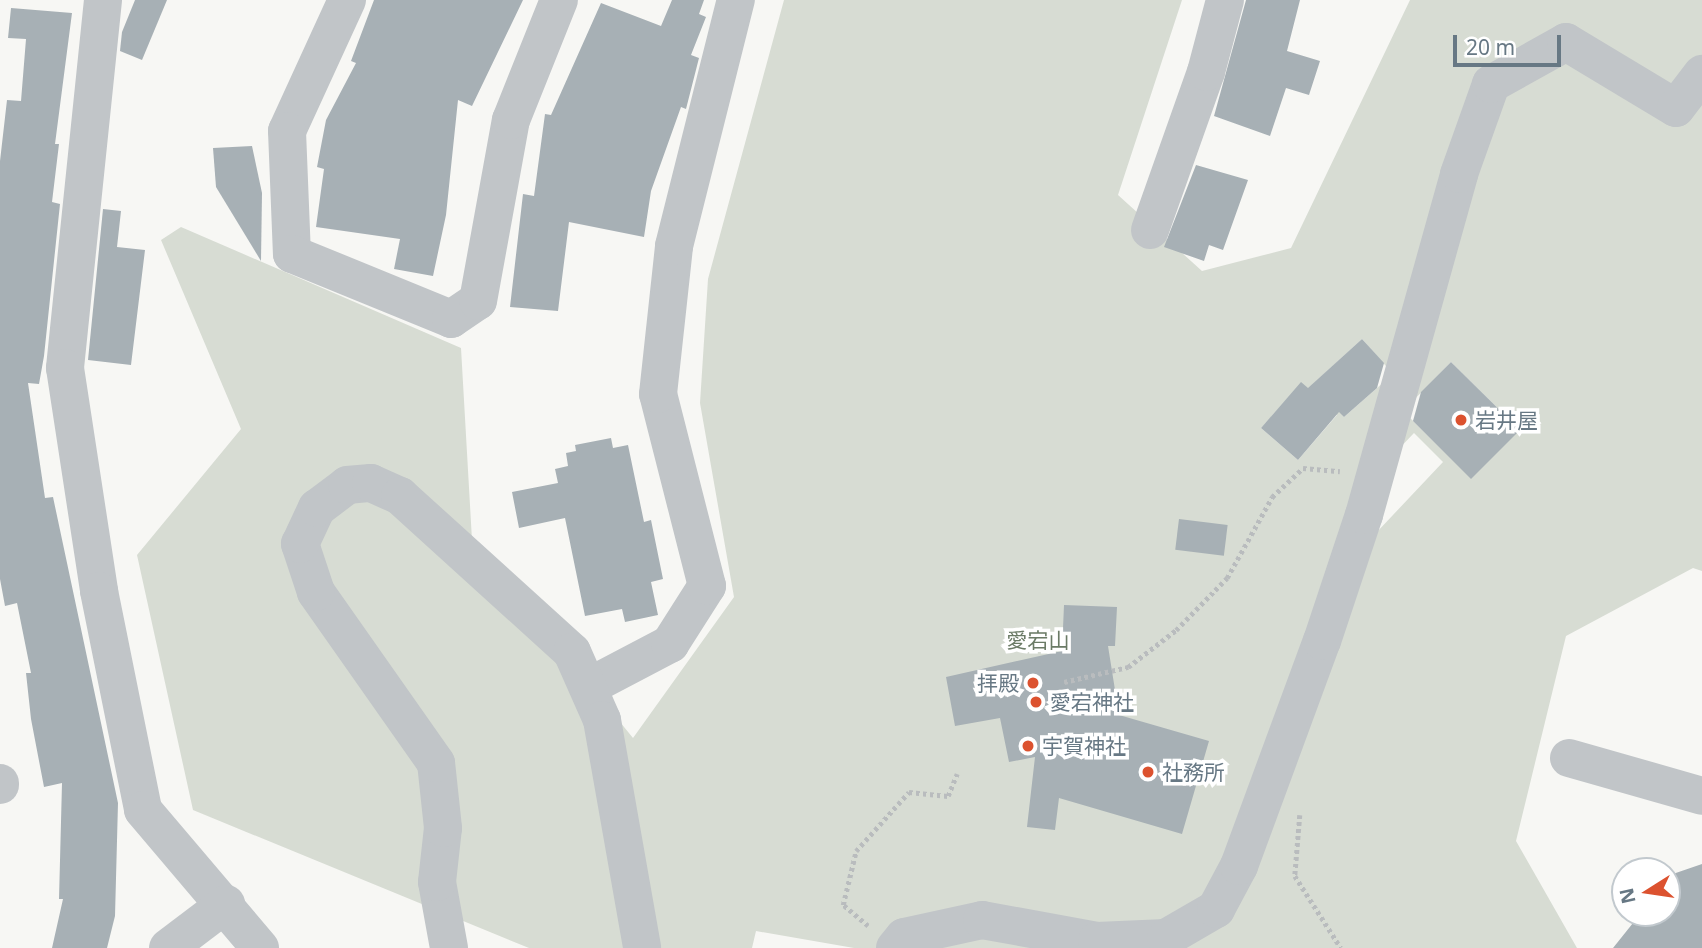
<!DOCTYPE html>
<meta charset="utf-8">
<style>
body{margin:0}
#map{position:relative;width:1702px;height:948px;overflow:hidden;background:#f7f7f4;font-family:"Noto Sans","Noto Sans JP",sans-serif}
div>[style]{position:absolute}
.green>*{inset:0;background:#d7dcd3}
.building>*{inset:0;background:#a7b0b5;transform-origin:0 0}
.path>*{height:4.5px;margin-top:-2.25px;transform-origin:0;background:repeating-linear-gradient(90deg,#b9bcbe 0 3.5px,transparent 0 7px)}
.minor>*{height:38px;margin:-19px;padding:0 19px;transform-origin:19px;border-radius:19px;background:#c1c5c8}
.dots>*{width:19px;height:19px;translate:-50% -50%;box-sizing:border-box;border:4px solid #fff;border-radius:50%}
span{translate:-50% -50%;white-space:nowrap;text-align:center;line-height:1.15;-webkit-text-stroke:7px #fff;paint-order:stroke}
.poi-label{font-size:21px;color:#677884}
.left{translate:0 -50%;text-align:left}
.right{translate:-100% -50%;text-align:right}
.park-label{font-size:21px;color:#6b7b66}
.north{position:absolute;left:1611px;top:857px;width:70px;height:70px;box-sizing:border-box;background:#fff;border:2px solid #c2c9ce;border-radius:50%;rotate:258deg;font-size:19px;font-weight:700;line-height:28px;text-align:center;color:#677884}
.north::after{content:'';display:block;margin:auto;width:24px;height:32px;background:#dc522f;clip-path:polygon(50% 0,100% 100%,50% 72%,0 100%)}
.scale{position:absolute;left:1453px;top:35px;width:108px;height:32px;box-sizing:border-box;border:4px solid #677884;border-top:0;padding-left:9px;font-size:21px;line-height:24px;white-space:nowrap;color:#677884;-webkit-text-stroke:5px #fff;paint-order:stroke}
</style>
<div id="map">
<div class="green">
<div style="clip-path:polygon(evenodd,784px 0,1182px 0,1118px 195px,1202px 271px,1291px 248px,1410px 0,1702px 0,1702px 571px,1693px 568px,1566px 636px,1516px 841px,1577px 948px,854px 948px,756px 931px,752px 948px,529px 948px,193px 810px,137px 555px,241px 429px,161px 240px,181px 227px,461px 348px,472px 540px,633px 738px,734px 597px,700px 403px,708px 279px,784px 0,1362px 339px,1393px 374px,1344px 417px,1314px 383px,1362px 339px,784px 0,1451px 362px,1519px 429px,1471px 478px,1403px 411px,1451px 362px,784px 0,1301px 383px,1337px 415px,1298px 460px,1261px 428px,1301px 383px,784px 0,1414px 433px,1443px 462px,1376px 533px,1351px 499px,1414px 433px)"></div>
</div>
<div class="building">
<div style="clip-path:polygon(135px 0,167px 0,142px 60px,120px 51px,122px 32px)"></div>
<div style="clip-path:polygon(374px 0,523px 0,472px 106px,458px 100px,446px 215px,433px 276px,394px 269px,400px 239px,316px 227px,324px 169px,317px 167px,326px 120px,356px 63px,351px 61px)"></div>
<div style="clip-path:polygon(672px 0,704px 0,699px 14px,706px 17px,691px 55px,699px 58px,686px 109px,681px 107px,651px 191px,644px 237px,569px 222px,558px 311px,510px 307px,523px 194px,534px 196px,545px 114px,551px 115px,601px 3px,661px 26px)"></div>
<div style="clip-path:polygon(1246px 0,1300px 0,1287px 51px,1320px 61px,1309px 95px,1286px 88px,1270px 136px,1214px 116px)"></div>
<div style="clip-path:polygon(11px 8px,72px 13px,55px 144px,59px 144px,52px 202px,60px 204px,44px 356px,39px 384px,28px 383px,45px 498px,53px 497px,118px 803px,115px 916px,107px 948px,52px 948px,63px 899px,59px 899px,62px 783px,44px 787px,31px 719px,26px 673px,31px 673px,17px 603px,5px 606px,0 579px,0 161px,7px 100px,21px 101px,26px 39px,8px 38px)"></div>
<div style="clip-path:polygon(252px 146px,262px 193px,261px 261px,216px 187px,213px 148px)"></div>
<div style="clip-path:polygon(1196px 165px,1248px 180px,1223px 250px,1209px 245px,1204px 261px,1164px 247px)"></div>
<div style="clip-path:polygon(103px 209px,121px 211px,117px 247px,145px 250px,131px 365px,88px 360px)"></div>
<div style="clip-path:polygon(1362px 339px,1384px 363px,1377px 388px,1344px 417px,1339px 412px,1298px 460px,1261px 428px,1301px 382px,1308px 388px)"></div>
<div style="clip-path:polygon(1451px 362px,1520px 430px,1471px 479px,1413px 421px,1421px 392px)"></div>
<div style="clip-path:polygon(611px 438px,613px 448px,628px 445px,644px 522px,651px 520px,663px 579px,651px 582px,658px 615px,625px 622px,622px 609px,585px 616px,565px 518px,519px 528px,512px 492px,558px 483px,555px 469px,568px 466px,566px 453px,576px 451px,575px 445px)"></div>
<div style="left:1179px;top:519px;width:49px;height:31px;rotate:7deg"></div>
<div style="clip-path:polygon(1064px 605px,1117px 607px,1115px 646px,1108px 646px,1119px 715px,1209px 741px,1182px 834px,1059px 798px,1055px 830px,1027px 827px,1035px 757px,1009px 762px,1000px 718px,955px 726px,946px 677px,1062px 651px)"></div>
<div style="clip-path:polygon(1702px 864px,1702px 948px,1613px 948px,1641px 913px,1667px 913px,1667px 876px)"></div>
</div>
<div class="path">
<div style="left:1064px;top:682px;width:66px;rotate:-13.2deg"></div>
<div style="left:1128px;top:667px;width:61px;rotate:-37.6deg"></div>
<div style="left:1176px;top:630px;width:73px;rotate:-45.6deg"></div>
<div style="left:1227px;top:578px;width:93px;rotate:-60.9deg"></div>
<div style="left:1272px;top:497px;width:42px;rotate:-43.1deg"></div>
<div style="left:1303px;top:468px;width:37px;rotate:5deg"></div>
<div style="left:1300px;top:815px;width:61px;rotate:94.7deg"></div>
<div style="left:1295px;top:876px;width:85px;rotate:57.4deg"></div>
<div style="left:868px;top:926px;width:33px;rotate:-140deg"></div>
<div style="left:843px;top:905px;width:56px;rotate:-76.5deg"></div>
<div style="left:856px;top:851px;width:79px;rotate:-48.1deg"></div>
<div style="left:909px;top:792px;width:39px;rotate:6deg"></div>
<div style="left:948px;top:796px;width:24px;rotate:-68deg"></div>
</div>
<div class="minor">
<div style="left:103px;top:0;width:370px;rotate:95.9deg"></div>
<div style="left:65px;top:368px;width:226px;rotate:81.3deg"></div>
<div style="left:99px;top:591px;width:223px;rotate:78.6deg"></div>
<div style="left:143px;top:810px;width:181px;rotate:49.7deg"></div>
<div style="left:347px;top:0;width:144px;rotate:114.6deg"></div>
<div style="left:287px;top:131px;width:123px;rotate:87.7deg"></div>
<div style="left:292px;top:254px;width:172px;rotate:22.2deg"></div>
<div style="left:451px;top:319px;width:32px;rotate:-34deg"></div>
<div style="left:478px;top:301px;width:184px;rotate:-79.7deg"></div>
<div style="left:511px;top:120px;width:129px;rotate:-68.2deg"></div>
<div style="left:1150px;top:230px;width:168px;rotate:-70.5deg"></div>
<div style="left:1206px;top:72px;width:74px;rotate:-75.2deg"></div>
<div style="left:588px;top:687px;width:93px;rotate:-27.7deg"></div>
<div style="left:670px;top:644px;width:69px;rotate:-57.5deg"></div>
<div style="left:707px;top:586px;width:198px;rotate:-104.3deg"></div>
<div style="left:658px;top:394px;width:149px;rotate:-83.8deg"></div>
<div style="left:674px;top:246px;width:254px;rotate:-75.9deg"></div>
<div style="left:1569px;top:758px;width:138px;rotate:15.9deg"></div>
<div style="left:0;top:783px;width:2px;rotate:90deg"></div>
<div style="left:168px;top:948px;width:73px;rotate:-37.2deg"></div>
<div style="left:449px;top:948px;width:67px;rotate:-100.3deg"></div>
<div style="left:437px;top:882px;width:54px;rotate:-83.7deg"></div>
<div style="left:443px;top:828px;width:65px;rotate:-96.1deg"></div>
<div style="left:436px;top:763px;width:209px;rotate:-125.1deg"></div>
<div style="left:316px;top:592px;width:51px;rotate:-108.4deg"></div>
<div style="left:300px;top:544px;width:40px;rotate:-65deg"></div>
<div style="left:317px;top:508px;width:38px;rotate:-37deg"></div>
<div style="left:347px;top:485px;width:24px;rotate:-5deg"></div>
<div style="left:371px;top:483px;width:32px;rotate:24deg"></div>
<div style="left:400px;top:496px;width:232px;rotate:42.2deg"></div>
<div style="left:572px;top:652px;width:74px;rotate:66.2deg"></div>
<div style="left:602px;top:720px;width:231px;rotate:80deg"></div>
<div style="left:895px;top:948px;width:14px;rotate:-51deg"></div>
<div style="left:904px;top:937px;width:80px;rotate:-12.3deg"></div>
<div style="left:982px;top:920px;width:117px;rotate:10.3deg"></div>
<div style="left:1097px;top:941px;width:69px;rotate:-2.5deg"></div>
<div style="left:1166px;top:938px;width:58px;rotate:-30.1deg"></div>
<div style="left:1216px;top:909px;width:49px;rotate:-61.9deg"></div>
<div style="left:1239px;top:866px;width:240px;rotate:-69.8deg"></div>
<div style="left:1322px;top:641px;width:133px;rotate:-71.6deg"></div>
<div style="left:1364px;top:515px;width:354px;rotate:-74.4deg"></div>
<div style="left:1459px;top:174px;width:96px;rotate:-70.4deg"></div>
<div style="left:1491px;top:84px;width:86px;rotate:-29.2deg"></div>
<div style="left:1566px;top:42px;width:128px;rotate:31deg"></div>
<div style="left:1676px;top:108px;width:43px;rotate:-52.6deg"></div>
</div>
<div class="dots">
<div style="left:1461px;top:420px;background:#dc522f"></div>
<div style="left:1033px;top:683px;background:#dc522f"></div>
<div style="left:1036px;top:702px;background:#dc522f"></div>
<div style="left:1028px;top:746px;background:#dc522f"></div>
<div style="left:1148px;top:772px;background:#dc522f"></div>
</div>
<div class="poi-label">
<span class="left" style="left:1475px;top:420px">岩井屋</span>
<span class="right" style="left:1019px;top:683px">拝殿</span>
<span class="left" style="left:1050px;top:702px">愛宕神社</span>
<span class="left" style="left:1042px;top:746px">宇賀神社</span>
<span class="left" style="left:1162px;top:772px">社務所</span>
</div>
<div class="park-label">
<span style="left:1038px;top:640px">愛宕山</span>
</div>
<div class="north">N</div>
<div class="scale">20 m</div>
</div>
